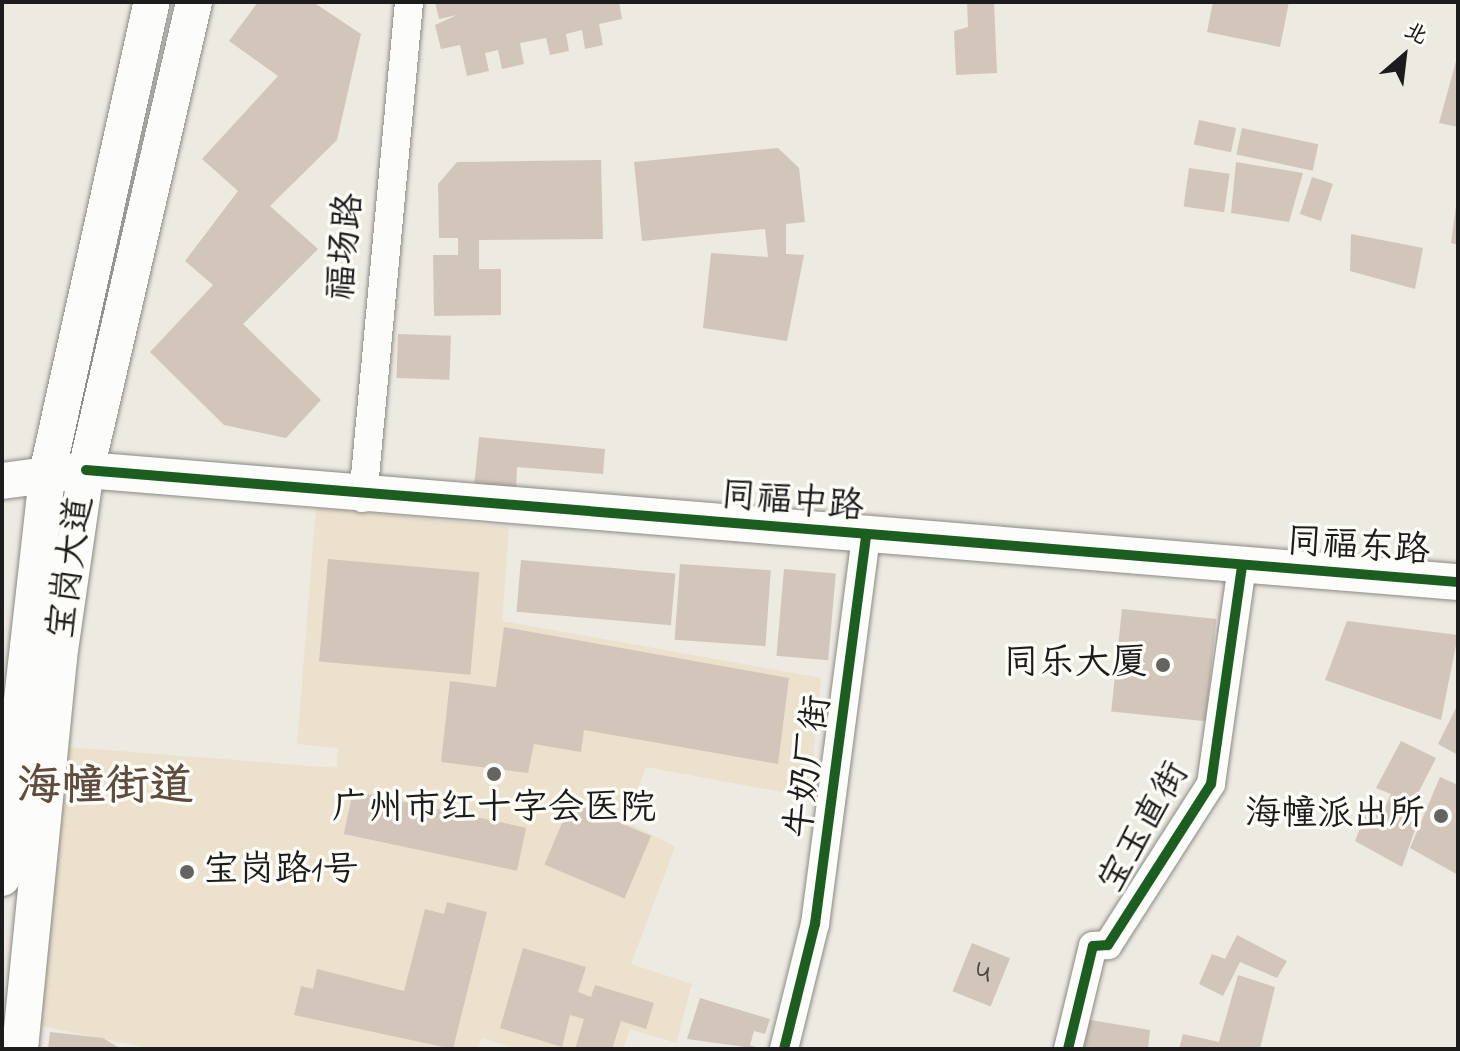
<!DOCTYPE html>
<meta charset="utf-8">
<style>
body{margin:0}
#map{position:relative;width:1460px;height:1051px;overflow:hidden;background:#edeae1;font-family:"Indie Flower","LXGW WenKai TC",sans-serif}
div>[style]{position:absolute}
.built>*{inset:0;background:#ebe1cc}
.building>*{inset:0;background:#d2c6ba;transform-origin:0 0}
.roads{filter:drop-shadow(0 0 2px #8b8a85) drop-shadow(0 0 2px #8b8a85)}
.minor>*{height:28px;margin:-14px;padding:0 14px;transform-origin:14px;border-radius:14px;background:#fcfcfa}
.major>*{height:36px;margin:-18px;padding:0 18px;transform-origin:18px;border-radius:18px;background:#fcfcfa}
.cycleway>*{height:10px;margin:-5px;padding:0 5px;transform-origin:5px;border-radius:5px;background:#1b5e20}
.dots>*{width:22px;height:22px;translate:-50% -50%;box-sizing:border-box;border:4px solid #fdfcf7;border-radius:50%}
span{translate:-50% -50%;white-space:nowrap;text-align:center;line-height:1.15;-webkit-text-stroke:7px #fdfcf7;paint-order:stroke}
.number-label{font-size:32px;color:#4a4644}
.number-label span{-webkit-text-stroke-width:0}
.street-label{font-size:36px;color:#1c1c1c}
.poi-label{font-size:36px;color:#1c1c1c}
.right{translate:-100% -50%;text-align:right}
.left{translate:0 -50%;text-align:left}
.district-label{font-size:44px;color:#5e4c3e;font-weight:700}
.frame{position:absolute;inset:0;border:4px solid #1c1c1c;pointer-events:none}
.north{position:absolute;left:1364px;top:16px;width:80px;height:80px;-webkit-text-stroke:6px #fdfcf7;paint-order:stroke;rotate:28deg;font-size:22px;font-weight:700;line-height:32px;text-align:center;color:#1c1c1c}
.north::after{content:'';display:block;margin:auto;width:28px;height:36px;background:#1c1c1c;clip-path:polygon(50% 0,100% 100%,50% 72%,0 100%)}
</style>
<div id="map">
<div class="built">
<div style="clip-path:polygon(316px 508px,509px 527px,502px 621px,821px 678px,809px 797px,646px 767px,626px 821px,675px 847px,631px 964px,692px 984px,676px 1043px,630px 1029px,623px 1049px,517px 1049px,482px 1038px,477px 1049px,153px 1049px,32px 1024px,65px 747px,337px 768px,338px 748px,297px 744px)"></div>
</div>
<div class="building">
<div style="clip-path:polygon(258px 2px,313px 2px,361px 34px,337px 140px,270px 206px,318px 249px,243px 324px,321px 400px,286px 438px,224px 425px,150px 352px,213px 285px,185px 261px,238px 191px,202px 159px,278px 76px,229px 41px)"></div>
<div style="clip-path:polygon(435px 2px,619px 2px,622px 19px,599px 24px,603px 45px,585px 49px,582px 30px,566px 34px,569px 51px,550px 55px,546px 38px,520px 43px,524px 64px,502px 69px,498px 50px,485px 53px,489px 71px,467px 76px,460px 45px,441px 49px,435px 25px,457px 15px,439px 19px)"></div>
<div style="clip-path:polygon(967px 2px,994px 2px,997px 73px,956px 75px,954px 31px,968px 27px)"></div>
<div style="clip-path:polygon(1213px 2px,1289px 2px,1280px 47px,1207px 32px)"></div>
<div style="clip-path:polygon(1458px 54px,1458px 127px,1439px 123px)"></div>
<div style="left:1199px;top:120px;width:38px;height:25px;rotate:12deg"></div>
<div style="left:1242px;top:128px;width:78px;height:27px;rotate:12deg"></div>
<div style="clip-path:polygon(778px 148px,799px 168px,805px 222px,786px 224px,786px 254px,804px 255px,787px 341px,703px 328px,711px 253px,768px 257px,765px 229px,642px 241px,634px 162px)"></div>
<div style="clip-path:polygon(601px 160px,603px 239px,479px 240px,479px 269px,501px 269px,501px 315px,434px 316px,433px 255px,458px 255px,458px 238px,439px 238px,438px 184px,457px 162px)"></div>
<div style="clip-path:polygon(1236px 162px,1303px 173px,1289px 222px,1231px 213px)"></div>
<div style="left:1189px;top:168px;width:41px;height:39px;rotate:8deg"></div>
<div style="left:1312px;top:177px;width:22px;height:39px;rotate:18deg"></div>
<div style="clip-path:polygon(1456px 206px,1458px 206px,1458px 245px,1451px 243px)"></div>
<div style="clip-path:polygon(1351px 234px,1423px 248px,1415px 289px,1350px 271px)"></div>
<div style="left:398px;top:334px;width:53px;height:44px;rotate:2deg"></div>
<div style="clip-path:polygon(479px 437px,605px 449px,603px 474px,517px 467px,516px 491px,474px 488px)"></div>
<div style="left:328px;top:559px;width:152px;height:103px;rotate:5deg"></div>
<div style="left:521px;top:560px;width:155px;height:52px;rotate:5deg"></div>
<div style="left:680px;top:564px;width:91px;height:76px;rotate:4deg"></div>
<div style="left:784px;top:569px;width:52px;height:87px;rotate:5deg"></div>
<div style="left:1122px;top:609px;width:95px;height:103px;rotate:6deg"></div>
<div style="clip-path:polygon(1347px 621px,1458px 635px,1441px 720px,1325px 680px)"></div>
<div style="clip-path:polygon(504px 627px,789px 678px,778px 764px,584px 730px,581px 752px,534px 744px,528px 773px,441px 762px,450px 681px,496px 687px)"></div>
<div style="clip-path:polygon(1458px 704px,1458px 755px,1438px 744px)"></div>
<div style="clip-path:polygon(1401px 741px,1436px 758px,1410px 809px,1399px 803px,1395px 813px,1417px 824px,1402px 867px,1355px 841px,1371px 800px,1385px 807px,1391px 794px,1376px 788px)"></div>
<div style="clip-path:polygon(1440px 777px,1458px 785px,1458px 875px,1410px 848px)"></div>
<div style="left:353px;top:791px;width:177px;height:44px;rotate:12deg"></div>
<div style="left:571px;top:802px;width:87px;height:68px;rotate:23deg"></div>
<div style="clip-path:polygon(447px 902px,487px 912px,453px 1049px,294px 1015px,301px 986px,313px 989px,317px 969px,404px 991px,425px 909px,444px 914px)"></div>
<div style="clip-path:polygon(1237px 935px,1287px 961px,1277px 978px,1240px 962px,1223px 996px,1199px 984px,1212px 954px,1225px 959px)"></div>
<div style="left:972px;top:943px;width:41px;height:52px;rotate:22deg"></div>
<div style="clip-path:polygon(523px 948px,586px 967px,578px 992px,591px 997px,595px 985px,654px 1003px,646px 1029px,621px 1021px,612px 1049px,575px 1049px,584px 1019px,570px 1015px,562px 1047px,500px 1028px)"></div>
<div style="clip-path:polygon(1238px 975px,1275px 987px,1260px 1049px,1179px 1049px,1183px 1034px,1219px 1042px)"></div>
<div style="clip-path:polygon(700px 998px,770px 1019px,765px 1034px,754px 1031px,750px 1045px,760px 1049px,687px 1039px)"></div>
<div style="clip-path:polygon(1085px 1019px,1150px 1030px,1148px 1049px,1079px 1049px)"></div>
<div style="clip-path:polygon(50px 1032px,103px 1038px,121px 1049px,48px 1049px)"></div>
</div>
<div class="roads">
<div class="minor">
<div style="left:363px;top:498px;width:498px;rotate:-84.7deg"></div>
<div style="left:784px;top:1049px;width:129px;rotate:-76.1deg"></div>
<div style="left:815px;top:924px;width:390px;rotate:-82.5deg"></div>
<div style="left:1068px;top:1049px;width:106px;rotate:-76.4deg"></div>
<div style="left:1093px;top:946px;width:15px;rotate:-4deg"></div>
<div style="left:1108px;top:945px;width:191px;rotate:-57.4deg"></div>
<div style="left:1211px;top:784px;width:219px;rotate:-81.9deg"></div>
</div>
<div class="major">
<div style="left:2px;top:481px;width:85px;rotate:-7.5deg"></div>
<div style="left:86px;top:470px;width:1377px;rotate:4.67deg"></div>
<div style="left:2px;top:878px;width:406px;rotate:-83.6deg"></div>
<div style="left:47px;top:474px;width:484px;rotate:-77.5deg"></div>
<div style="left:20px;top:1049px;width:394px;rotate:-84.3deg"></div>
<div style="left:59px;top:657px;width:189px;rotate:-81.8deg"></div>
<div style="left:86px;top:470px;width:480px;rotate:-77deg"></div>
</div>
</div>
<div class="cycleway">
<div style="left:86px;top:470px;width:1377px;rotate:4.67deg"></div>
<div style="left:784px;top:1049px;width:129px;rotate:-76.1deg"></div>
<div style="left:815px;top:924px;width:390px;rotate:-82.5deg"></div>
<div style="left:1068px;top:1049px;width:106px;rotate:-76.4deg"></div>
<div style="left:1093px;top:946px;width:15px;rotate:-4deg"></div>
<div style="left:1108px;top:945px;width:191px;rotate:-57.4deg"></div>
<div style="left:1211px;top:784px;width:219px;rotate:-81.9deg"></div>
</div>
<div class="dots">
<div style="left:1163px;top:665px;background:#656461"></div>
<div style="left:494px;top:774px;background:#656461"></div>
<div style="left:1441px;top:816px;background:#656461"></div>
<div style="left:187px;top:872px;background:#656461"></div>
</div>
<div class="number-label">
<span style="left:983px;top:975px">4</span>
</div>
<div class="street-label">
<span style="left:347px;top:247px;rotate:-85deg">福场路</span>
<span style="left:792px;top:503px;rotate:5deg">同福中路</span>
<span style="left:1358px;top:548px;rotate:4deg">同福东路</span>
<span style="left:72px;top:568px;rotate:-82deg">宝岗大道</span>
<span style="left:810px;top:767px;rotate:-82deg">牛奶厂街</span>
<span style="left:1145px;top:828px;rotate:-60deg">宝玉直街</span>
</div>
<div class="poi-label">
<span class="right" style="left:1147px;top:665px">同乐大厦</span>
<span style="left:494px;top:810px">广州市红十字会医院</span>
<span class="right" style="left:1425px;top:816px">海幢派出所</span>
<span class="left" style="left:203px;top:872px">宝岗路1号</span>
</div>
<div class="district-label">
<span style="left:105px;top:788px">海幢街道</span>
</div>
<div class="frame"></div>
<div class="north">北</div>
</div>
